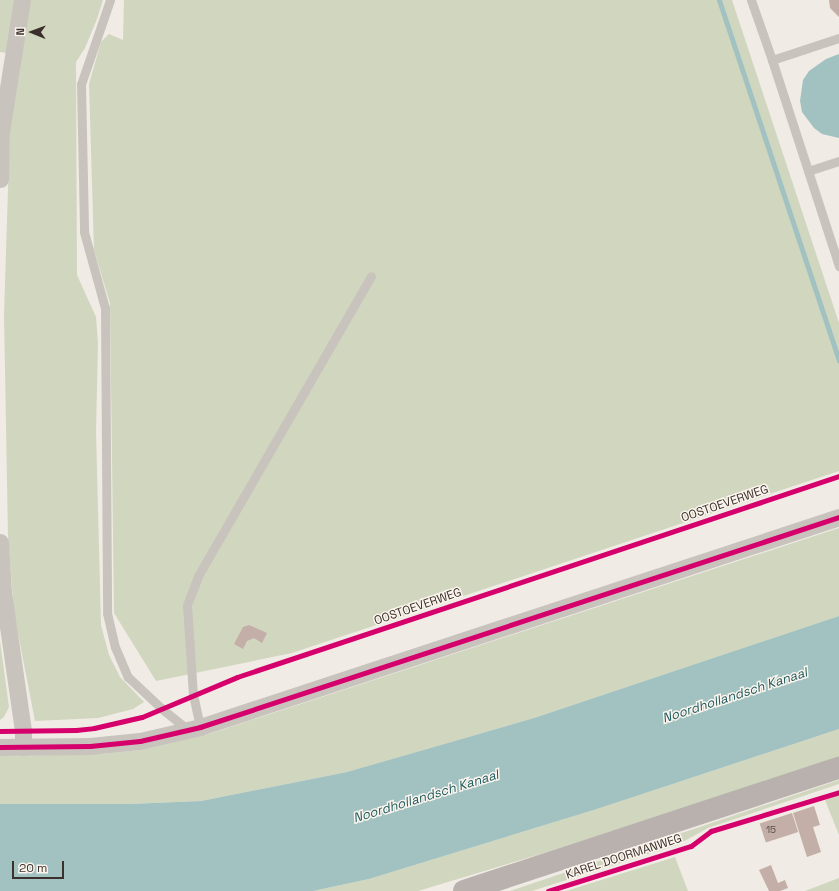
<!DOCTYPE html>
<style>
body{margin:0}
#map{position:relative;width:839px;height:891px;overflow:hidden;background:#f0ebe5;font-family:"Space Grotesk",sans-serif}
div>[style]{position:absolute}
.green>*{inset:0;background:#d1d6bf}
.water>*{inset:0;background:#a1c2c1}
.stream>*{height:5px;margin:-2.5px;padding:0 2.5px;transform-origin:2.5px;border-radius:2.5px;background:#a1c2c1}
.building>*{inset:0;background:#c3afa7;transform-origin:0 0}
.service>*{height:9px;margin:-4.5px;padding:0 4.5px;transform-origin:4.5px;border-radius:4.5px;background:#c9c3be}
.minor>*{height:17px;margin:-8.5px;padding:0 8.5px;transform-origin:8.5px;border-radius:8.5px;background:#c9c3be}
.primary>*{height:22px;margin:-11px;padding:0 11px;transform-origin:11px;border-radius:11px;background:#b8b1ad}
.cycleway>*{height:5px;margin:-2.5px;padding:0 2.5px;transform-origin:2.5px;border-radius:2.5px;background:#d6006c}
span{translate:-50% -50%;white-space:nowrap;text-align:center;line-height:1.15;-webkit-text-stroke:3px #fbf5ee;paint-order:stroke}
.number-label{font-size:10px;color:#5d504a}
.number-label span{-webkit-text-stroke-width:0}
.street-label{font-size:12px;color:#3b302b}
.water-label{font-size:13px;color:#1f5a5e;font-style:italic}
.north{position:absolute;left:12px;top:12px;width:40px;height:40px;-webkit-text-stroke:3px #fbf5ee;paint-order:stroke;rotate:271deg;font-size:11px;font-weight:700;line-height:16px;text-align:center;color:#3b302b}
.north::after{content:'';display:block;margin:auto;width:14px;height:18px;background:#3b302b;clip-path:polygon(50% 0,100% 100%,50% 72%,0 100%)}
.scale{position:absolute;left:12px;top:861px;width:52px;height:18px;box-sizing:border-box;border:2px solid #3b302b;border-top:0;padding-left:5px;font-size:12px;line-height:14px;white-space:nowrap;color:#3b302b;-webkit-text-stroke:3px #fbf5ee;paint-order:stroke}
</style>
<div id="map">
<div class="green">
<div style="clip-path:polygon(0 0,15px 0,7px 53px,0 52px)"></div>
<div style="clip-path:polygon(29px 0,103px 0,97px 19px,85px 48px,76px 62px,77px 275px,96px 317px,98px 343px,96px 432px,101px 625px,109px 655px,120px 677px,144px 702px,133px 709px,98px 718px,35px 721px,14px 613px,8px 536px,4px 315px,10px 127px,19px 75px,23px 34px)"></div>
<div style="clip-path:polygon(124px 0,732px 0,839px 323px,839px 471px,292px 653px,156px 681px,114px 613px,110px 303px,94px 250px,89px 84px,101px 42px,109px 34px,123px 40px)"></div>
<div style="clip-path:polygon(839px 528px,839px 616px,534px 718px,347px 772px,201px 801px,130px 804px,0 804px,0 756px,100px 754px,141px 750px,212px 733px)"></div>
<div style="clip-path:polygon(0 641px,9px 707px,4px 717px,0 720px)"></div>
<div style="clip-path:polygon(839px 729px,839px 757px,544px 853px,418px 891px,313px 891px,369px 879px,597px 809px)"></div>
<div style="clip-path:polygon(839px 780px,839px 784px,708px 828px,677px 845px,532px 891px,510px 891px)"></div>
<div style="clip-path:polygon(839px 795px,839px 835px,825px 800px)"></div>
<div style="clip-path:polygon(675px 857px,688px 891px,566px 891px)"></div>
<div style="clip-path:polygon(839px 878px,839px 891px,805px 891px)"></div>
</div>
<div class="water">
<div style="clip-path:polygon(839px 54px,839px 138px,822px 134px,814px 128px,802px 112px,800px 101px,803px 80px,809px 71px,826px 59px)"></div>
<div style="clip-path:polygon(839px 616px,839px 729px,597px 809px,369px 879px,313px 891px,0 891px,0 804px,130px 804px,201px 801px,347px 772px,534px 718px)"></div>
</div>
<div class="stream">
<div style="left:719px;top:0;width:380px;rotate:71.6deg"></div>
</div>
<div class="building">
<div style="clip-path:polygon(829px 0,839px 0,839px 17px,830px 8px)"></div>
<div style="clip-path:polygon(249px 625px,267px 633px,262px 643px,254px 638px,247px 641px,243px 649px,234px 644px,243px 627px)"></div>
<div style="clip-path:polygon(814px 806px,820px 825px,813px 827px,821px 852px,807px 857px,793px 813px)"></div>
<div style="left:792px;top:813px;width:20px;height:34px;rotate:72deg"></div>
<div style="clip-path:polygon(771px 865px,778px 883px,785px 880px,788px 888px,780px 891px,769px 891px,759px 870px)"></div>
</div>
<div class="service">
<div style="left:110px;top:0;width:89px;rotate:109deg"></div>
<div style="left:81px;top:84px;width:148px;rotate:88.8deg"></div>
<div style="left:84px;top:232px;width:79px;rotate:74.6deg"></div>
<div style="left:105px;top:308px;width:305px;rotate:89.6deg"></div>
<div style="left:107px;top:613px;width:35px;rotate:77deg"></div>
<div style="left:115px;top:647px;width:33px;rotate:67deg"></div>
<div style="left:128px;top:677px;width:45px;rotate:43.2deg"></div>
<div style="left:161px;top:708px;width:35px;rotate:39deg"></div>
<div style="left:751px;top:0;width:64px;rotate:70.7deg"></div>
<div style="left:772px;top:60px;width:71px;rotate:-18.2deg"></div>
<div style="left:772px;top:60px;width:217px;rotate:72deg"></div>
<div style="left:808px;top:171px;width:33px;rotate:-18deg"></div>
<div style="left:200px;top:727px;width:33px;rotate:-102deg"></div>
<div style="left:193px;top:695px;width:90px;rotate:-93.8deg"></div>
<div style="left:187px;top:605px;width:31px;rotate:-69deg"></div>
<div style="left:198px;top:576px;width:346px;rotate:-60deg"></div>
</div>
<div class="minor">
<div style="left:0;top:179px;width:47px;rotate:-88.8deg"></div>
<div style="left:1px;top:132px;width:134px;rotate:-81deg"></div>
<div style="left:0;top:542px;width:50px;rotate:86.6deg"></div>
<div style="left:3px;top:592px;width:140px;rotate:81.8deg"></div>
<div style="left:23px;top:731px;width:16px;rotate:90deg"></div>
<div style="left:0;top:747px;width:90px;rotate:-0.6deg"></div>
<div style="left:90px;top:746px;width:50px;rotate:-5.7deg"></div>
<div style="left:140px;top:741px;width:62px;rotate:-13.1deg"></div>
<div style="left:200px;top:727px;width:673px;rotate:-18.19deg"></div>
</div>
<div class="primary">
<div style="left:464px;top:891px;width:395px;rotate:-18.2deg"></div>
</div>
<div class="cycleway">
<div style="left:0;top:731px;width:76px;rotate:-0.8deg"></div>
<div style="left:76px;top:730px;width:18px;rotate:-6deg"></div>
<div style="left:94px;top:728px;width:49px;rotate:-12.9deg"></div>
<div style="left:142px;top:717px;width:103px;rotate:-22.8deg"></div>
<div style="left:237px;top:677px;width:635px;rotate:-18.46deg"></div>
<div style="left:0;top:747px;width:90px;rotate:-0.6deg"></div>
<div style="left:90px;top:746px;width:50px;rotate:-5.7deg"></div>
<div style="left:140px;top:741px;width:62px;rotate:-13.1deg"></div>
<div style="left:200px;top:727px;width:673px;rotate:-18.19deg"></div>
<div style="left:548px;top:891px;width:150px;rotate:-17.5deg"></div>
<div style="left:691px;top:846px;width:25px;rotate:-37deg"></div>
<div style="left:711px;top:831px;width:134px;rotate:-16.9deg"></div>
</div>
<div class="number-label">
<span style="left:771px;top:830px">15</span>
</div>
<div class="street-label">
<span style="left:725px;top:504px;rotate:-19deg">OOSTOEVERWEG</span>
<span style="left:418px;top:607px;rotate:-19deg">OOSTOEVERWEG</span>
<span style="left:624px;top:857px;rotate:-18deg">KAREL DOORMANWEG</span>
</div>
<div class="water-label">
<span style="left:735px;top:696px;rotate:-18deg">Noordhollandsch Kanaal</span>
<span style="left:426px;top:797px;rotate:-17deg">Noordhollandsch Kanaal</span>
</div>
<div class="north">N</div>
<div class="scale">20 m</div>
</div>
